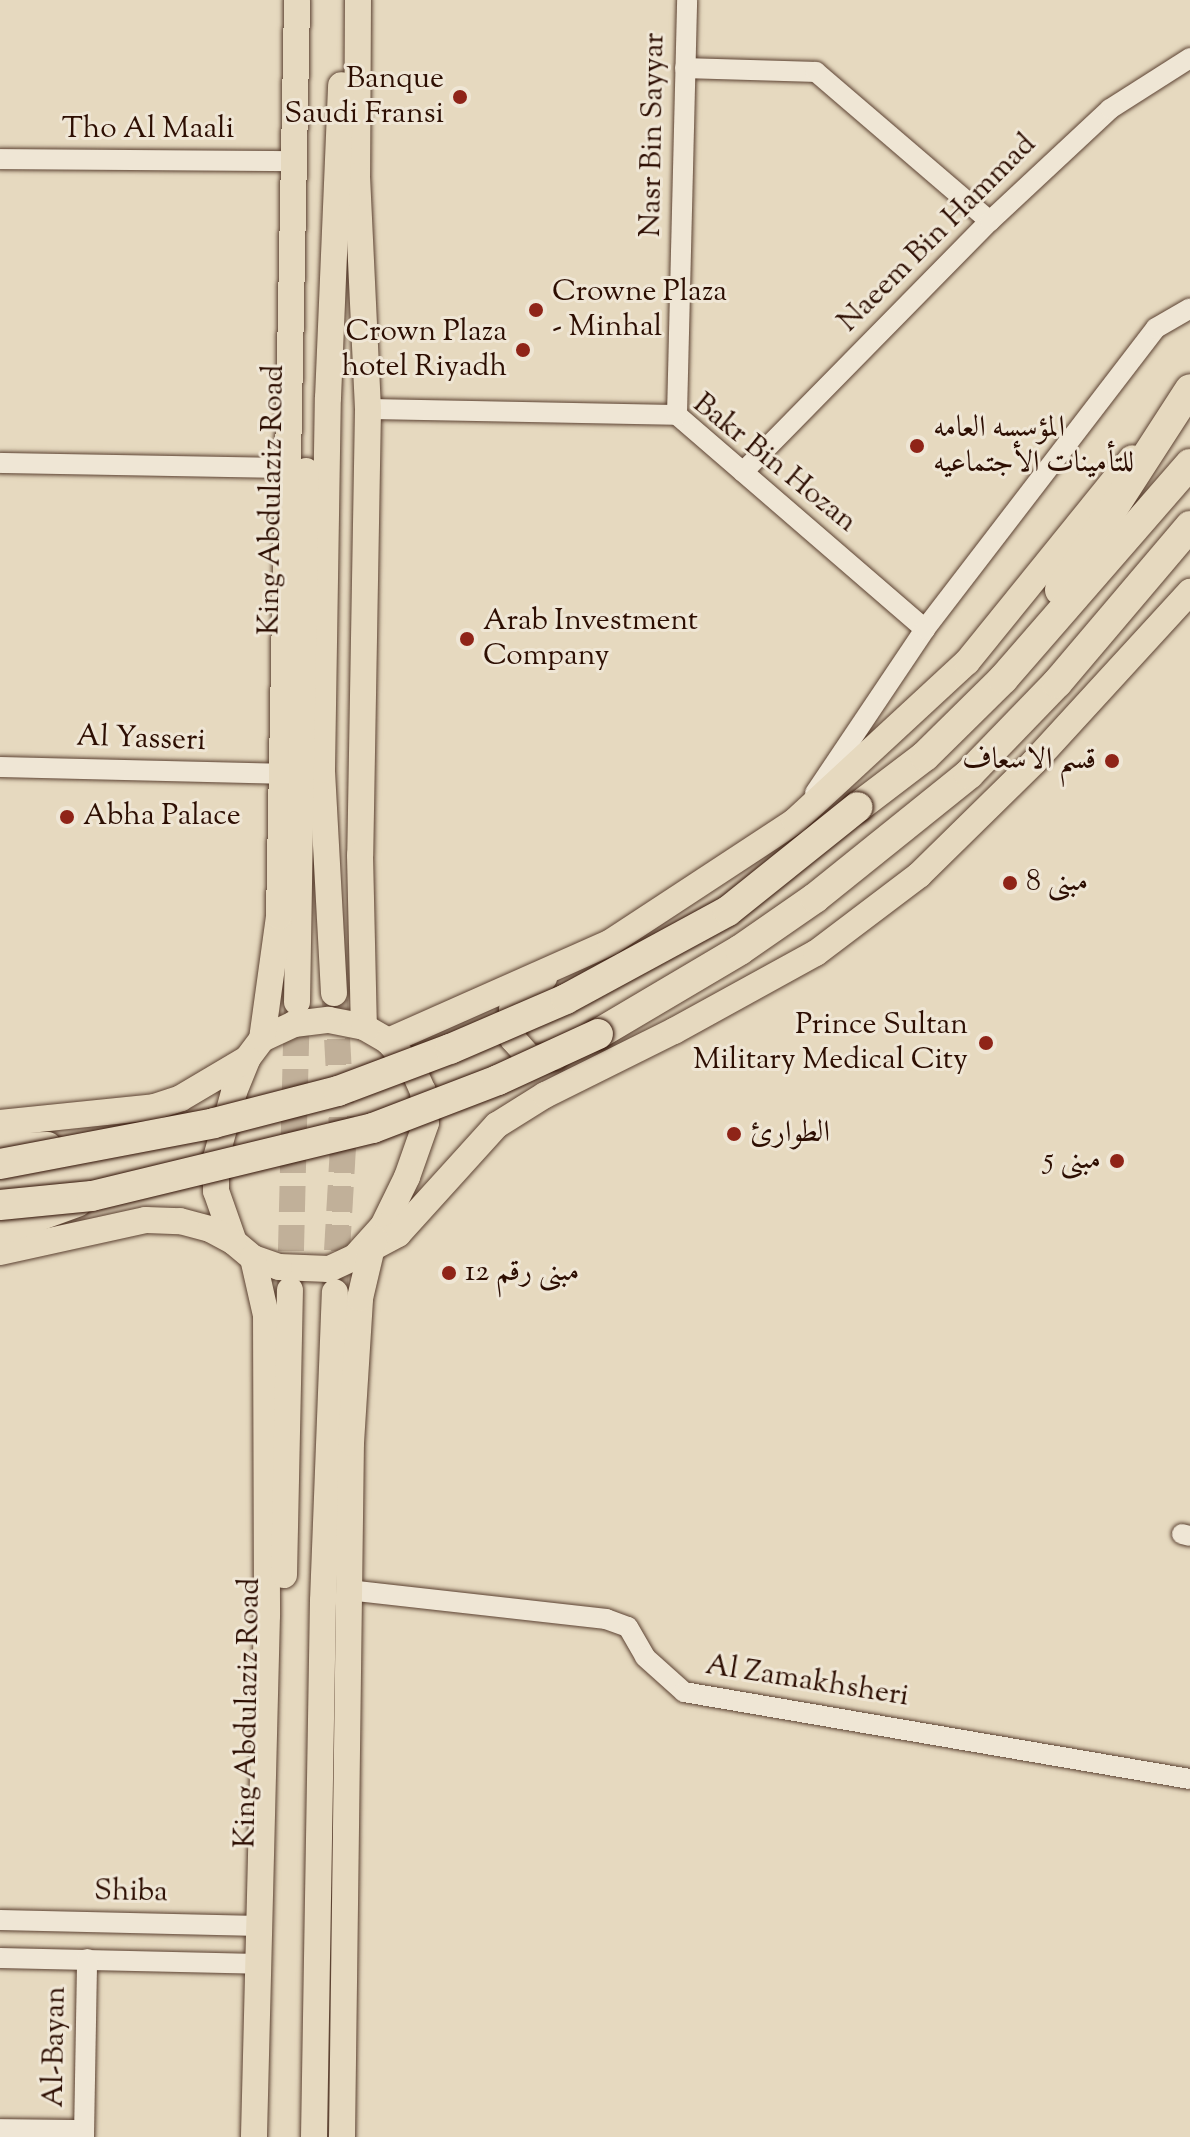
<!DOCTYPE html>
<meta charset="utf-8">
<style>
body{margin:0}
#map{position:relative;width:1190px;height:2137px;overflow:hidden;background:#e6d9bf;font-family:"Sorts Mill Goudy",Amiri,serif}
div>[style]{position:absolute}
.major-tunnel>*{height:26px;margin-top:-13px;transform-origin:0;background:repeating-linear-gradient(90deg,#c1b099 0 26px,transparent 0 39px)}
.roads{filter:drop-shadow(0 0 2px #5b4131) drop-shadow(0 0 2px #5b4131)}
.minor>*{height:20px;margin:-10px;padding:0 10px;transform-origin:10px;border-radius:10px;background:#efe6d5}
.major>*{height:26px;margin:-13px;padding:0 13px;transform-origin:13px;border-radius:13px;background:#e6d9bf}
.highway>*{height:30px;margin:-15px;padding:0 15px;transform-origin:15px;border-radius:15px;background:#e6d9bf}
.bridges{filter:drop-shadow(0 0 2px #2d0e02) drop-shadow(0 0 2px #2d0e02)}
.highway-bridge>*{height:30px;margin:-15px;padding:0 15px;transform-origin:15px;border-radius:15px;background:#e6d9bf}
.dots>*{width:22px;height:22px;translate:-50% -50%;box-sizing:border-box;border:4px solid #efe6d5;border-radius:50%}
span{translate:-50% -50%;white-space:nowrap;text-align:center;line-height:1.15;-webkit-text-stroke:6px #efe6d5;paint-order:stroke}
.poi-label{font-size:30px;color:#2d0e02}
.right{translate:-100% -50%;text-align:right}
.left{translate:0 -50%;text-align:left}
.street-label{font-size:30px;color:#2d0e02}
</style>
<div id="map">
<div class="major-tunnel">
<div style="left:335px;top:1000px;width:147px;rotate:86.9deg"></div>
<div style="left:343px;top:1147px;width:138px;rotate:93.3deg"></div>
<div style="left:290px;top:1290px;width:288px;rotate:-88.6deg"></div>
</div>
<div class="roads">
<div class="minor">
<div style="left:685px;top:68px;width:131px;rotate:1.7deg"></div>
<div style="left:816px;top:72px;width:229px;rotate:40.6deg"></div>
<div style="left:0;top:159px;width:295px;rotate:0.4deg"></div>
<div style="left:368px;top:409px;width:309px;rotate:1.1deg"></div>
<div style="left:677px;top:415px;width:328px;rotate:40.8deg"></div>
<div style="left:677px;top:415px;width:415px;rotate:-88.6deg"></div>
<div style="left:0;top:463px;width:288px;rotate:1deg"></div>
<div style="left:743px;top:472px;width:352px;rotate:-45.5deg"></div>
<div style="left:990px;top:221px;width:164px;rotate:-43deg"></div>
<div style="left:1110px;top:109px;width:95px;rotate:-32.5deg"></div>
<div style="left:0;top:767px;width:280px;rotate:1.4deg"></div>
<div style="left:815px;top:793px;width:197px;rotate:-56.1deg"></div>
<div style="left:925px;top:629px;width:379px;rotate:-52.5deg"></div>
<div style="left:1156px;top:328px;width:39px;rotate:-30deg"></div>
<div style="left:1182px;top:1534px;width:8px;rotate:14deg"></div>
<div style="left:348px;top:1590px;width:260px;rotate:6.4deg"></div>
<div style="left:606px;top:1619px;width:23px;rotate:20deg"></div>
<div style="left:628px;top:1627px;width:34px;rotate:60deg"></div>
<div style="left:645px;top:1657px;width:52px;rotate:41.9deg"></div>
<div style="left:684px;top:1692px;width:513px;rotate:9.76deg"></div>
<div style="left:0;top:1920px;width:260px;rotate:1.3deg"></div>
<div style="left:0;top:1958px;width:259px;rotate:1.3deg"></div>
<div style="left:0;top:2129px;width:84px;rotate:0.7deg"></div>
<div style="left:84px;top:2137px;width:178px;rotate:-89deg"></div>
</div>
<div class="major">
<div style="left:358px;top:0;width:176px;rotate:90.3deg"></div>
<div style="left:357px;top:176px;width:233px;rotate:87.3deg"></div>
<div style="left:368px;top:409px;width:446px;rotate:91deg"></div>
<div style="left:360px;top:855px;width:172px;rotate:88.7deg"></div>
<div style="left:544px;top:978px;width:45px;rotate:135deg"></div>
<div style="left:512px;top:1010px;width:29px;rotate:88deg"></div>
<div style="left:513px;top:1039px;width:25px;rotate:48deg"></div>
<div style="left:530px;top:1058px;width:25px;rotate:-2deg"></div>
<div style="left:334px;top:993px;width:223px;rotate:-93.1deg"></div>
<div style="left:322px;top:770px;width:372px;rotate:-89.1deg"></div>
<div style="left:328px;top:398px;width:313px;rotate:-87.6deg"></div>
<div style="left:297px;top:1002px;width:531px;rotate:-89.03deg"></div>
<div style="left:329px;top:1020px;width:36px;rotate:11deg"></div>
<div style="left:364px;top:1027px;width:28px;rotate:30deg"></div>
<div style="left:388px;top:1041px;width:38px;rotate:48deg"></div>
<div style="left:413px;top:1069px;width:24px;rotate:66deg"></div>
<div style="left:423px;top:1091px;width:32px;rotate:85deg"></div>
<div style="left:426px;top:1123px;width:57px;rotate:109.4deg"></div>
<div style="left:407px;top:1177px;width:55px;rotate:116.1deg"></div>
<div style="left:383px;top:1226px;width:42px;rotate:132.1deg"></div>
<div style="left:355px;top:1257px;width:29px;rotate:155deg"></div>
<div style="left:329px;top:1269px;width:50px;rotate:-177.7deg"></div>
<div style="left:279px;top:1267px;width:28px;rotate:-161deg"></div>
<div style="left:253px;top:1258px;width:25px;rotate:-140deg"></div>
<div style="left:234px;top:1242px;width:54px;rotate:-109.4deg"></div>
<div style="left:216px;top:1191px;width:33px;rotate:-90deg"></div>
<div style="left:216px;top:1158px;width:68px;rotate:-74.7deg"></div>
<div style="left:234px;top:1092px;width:35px;rotate:-68deg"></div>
<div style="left:247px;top:1059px;width:25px;rotate:-53deg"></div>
<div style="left:262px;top:1039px;width:35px;rotate:-25deg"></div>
<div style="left:294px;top:1024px;width:35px;rotate:-7deg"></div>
<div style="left:262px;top:1039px;width:124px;rotate:-82.1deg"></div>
<div style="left:279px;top:916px;width:916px;rotate:-88.87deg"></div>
<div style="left:388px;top:1041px;width:244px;rotate:-23.9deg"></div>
<div style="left:611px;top:942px;width:220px;rotate:-33.3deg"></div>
<div style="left:795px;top:821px;width:234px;rotate:-42.8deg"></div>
<div style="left:967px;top:662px;width:262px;rotate:-51deg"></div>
<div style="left:0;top:1123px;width:155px;rotate:-5.9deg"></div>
<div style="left:154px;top:1107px;width:28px;rotate:-18deg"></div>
<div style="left:181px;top:1098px;width:77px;rotate:-30.6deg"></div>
<div style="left:0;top:1146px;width:48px;rotate:-1.2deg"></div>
<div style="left:0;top:1252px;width:149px;rotate:-12.4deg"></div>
<div style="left:146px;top:1220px;width:34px;rotate:2deg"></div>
<div style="left:180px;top:1221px;width:31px;rotate:15deg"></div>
<div style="left:210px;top:1229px;width:27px;rotate:28deg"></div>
<div style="left:355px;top:1257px;width:49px;rotate:-28.1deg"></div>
<div style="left:398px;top:1234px;width:147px;rotate:-47.8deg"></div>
<div style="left:497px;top:1125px;width:57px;rotate:-32deg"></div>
<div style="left:545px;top:1095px;width:144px;rotate:-26.4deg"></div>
<div style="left:674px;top:1031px;width:162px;rotate:-28.8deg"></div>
<div style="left:816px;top:953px;width:129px;rotate:-37.1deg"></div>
<div style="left:919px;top:875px;width:161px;rotate:-44.5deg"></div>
<div style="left:1034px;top:762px;width:231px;rotate:-47.5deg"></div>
<div style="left:253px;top:1258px;width:58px;rotate:77.2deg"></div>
<div style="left:266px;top:1315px;width:300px;rotate:89.8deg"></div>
<div style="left:267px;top:1615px;width:522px;rotate:91.43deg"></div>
<div style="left:284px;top:1575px;width:285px;rotate:-88.8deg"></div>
<div style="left:314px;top:2137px;width:536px;rotate:-89.04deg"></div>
<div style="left:323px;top:1601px;width:309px;rotate:-87.8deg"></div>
<div style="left:342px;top:2137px;width:694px;rotate:-89.26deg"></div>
<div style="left:351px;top:1443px;width:145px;rotate:-86.4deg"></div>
<div style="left:360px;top:1298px;width:61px;rotate:-76.7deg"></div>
</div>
<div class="highway">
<div style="left:1060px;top:590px;width:239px;rotate:-57.1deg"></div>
<div style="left:858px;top:807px;width:84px;rotate:-37.3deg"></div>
<div style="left:925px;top:756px;width:110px;rotate:-44.6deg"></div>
<div style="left:1003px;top:679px;width:285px;rotate:-49deg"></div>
<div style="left:598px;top:1034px;width:165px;rotate:-30.6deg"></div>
<div style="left:740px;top:950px;width:91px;rotate:-34.7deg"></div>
<div style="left:815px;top:898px;width:198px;rotate:-38.8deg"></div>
<div style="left:969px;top:774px;width:127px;rotate:-46deg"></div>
<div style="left:1057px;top:683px;width:206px;rotate:-49.7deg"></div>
<div style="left:0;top:1230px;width:82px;rotate:-20deg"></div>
</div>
</div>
<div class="bridges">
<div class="highway-bridge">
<div style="left:0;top:1164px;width:218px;rotate:-10.8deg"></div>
<div style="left:214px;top:1123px;width:128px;rotate:-14.5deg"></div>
<div style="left:338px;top:1091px;width:120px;rotate:-20.6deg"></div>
<div style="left:450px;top:1049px;width:126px;rotate:-23.3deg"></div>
<div style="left:566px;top:999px;width:184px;rotate:-28.5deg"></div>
<div style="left:728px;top:911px;width:166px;rotate:-38.7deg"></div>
<div style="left:0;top:1205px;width:92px;rotate:-5.6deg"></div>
<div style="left:92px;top:1196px;width:289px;rotate:-13.6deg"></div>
<div style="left:373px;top:1128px;width:134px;rotate:-21deg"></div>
<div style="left:498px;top:1080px;width:110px;rotate:-24.7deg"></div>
</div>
</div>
<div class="dots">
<div style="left:460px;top:97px;background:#8f2418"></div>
<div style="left:536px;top:310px;background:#8f2418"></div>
<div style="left:523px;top:350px;background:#8f2418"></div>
<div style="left:917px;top:446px;background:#8f2418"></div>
<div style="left:467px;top:639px;background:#8f2418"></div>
<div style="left:1112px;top:761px;background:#8f2418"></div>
<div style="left:67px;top:817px;background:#8f2418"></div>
<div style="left:1010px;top:883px;background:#8f2418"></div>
<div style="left:986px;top:1043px;background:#8f2418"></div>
<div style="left:734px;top:1134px;background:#8f2418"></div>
<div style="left:1117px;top:1161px;background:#8f2418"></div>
<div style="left:449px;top:1273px;background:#8f2418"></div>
</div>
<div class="poi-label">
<span class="right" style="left:444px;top:97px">Banque<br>Saudi Fransi</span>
<span class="left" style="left:552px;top:310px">Crowne Plaza<br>- Minhal</span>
<span class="right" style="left:507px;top:350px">Crown Plaza<br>hotel Riyadh</span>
<span class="left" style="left:933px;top:446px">المؤسسه العامه<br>للتأمينات الأجتماعيه</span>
<span class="left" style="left:483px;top:639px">Arab Investment<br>Company</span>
<span class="right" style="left:1096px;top:761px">قسم الاسعاف</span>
<span class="left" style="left:83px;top:817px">Abha Palace</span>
<span class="left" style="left:1026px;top:883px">مبنى 8</span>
<span class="right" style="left:968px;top:1043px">Prince Sultan<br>Military Medical City</span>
<span class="left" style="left:750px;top:1134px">الطوارئ</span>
<span class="right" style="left:1101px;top:1161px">مبنى 5</span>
<span class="left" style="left:465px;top:1273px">مبنى رقم 12</span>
</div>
<div class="street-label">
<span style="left:148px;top:130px">Tho Al Maali</span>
<span style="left:654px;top:135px;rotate:-89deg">Nasr Bin Sayyar</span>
<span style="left:938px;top:234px;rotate:-45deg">Naeem Bin Hammad</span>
<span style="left:774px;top:464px;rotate:39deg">Bakr Bin Hozan</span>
<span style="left:273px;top:500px;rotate:-89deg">King Abdulaziz Road</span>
<span style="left:141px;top:740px;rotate:2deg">Al Yasseri</span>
<span style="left:807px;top:1682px;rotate:9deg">Al Zamakhsheri</span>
<span style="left:249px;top:1713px;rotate:-89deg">King Abdulaziz Road</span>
<span style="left:131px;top:1893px;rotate:1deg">Shiba</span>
<span style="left:56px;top:2047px;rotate:-89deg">Al-Bayan</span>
</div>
</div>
